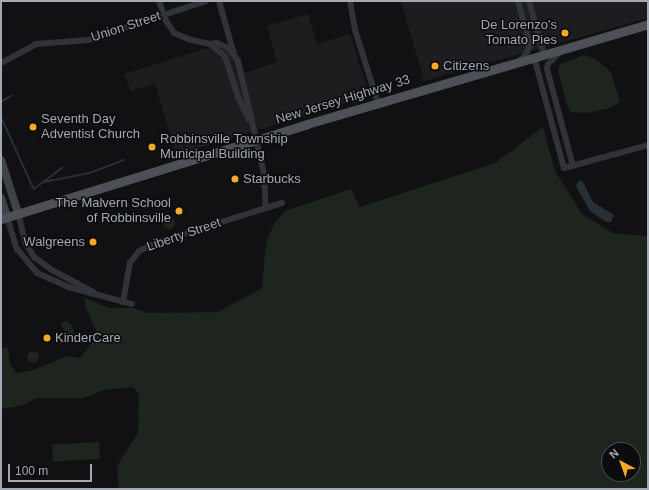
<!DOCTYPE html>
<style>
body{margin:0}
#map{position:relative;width:649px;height:490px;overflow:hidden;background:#111113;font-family:Arial,sans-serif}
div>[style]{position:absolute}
.built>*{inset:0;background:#1d1d20}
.green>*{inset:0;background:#1d251e;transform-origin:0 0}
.round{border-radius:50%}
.water>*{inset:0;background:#273037}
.stream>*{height:1.5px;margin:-0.75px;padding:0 0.75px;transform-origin:0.75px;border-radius:0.75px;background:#273037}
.street>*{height:6px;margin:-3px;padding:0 3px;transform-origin:3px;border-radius:3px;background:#323338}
.secondary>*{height:8px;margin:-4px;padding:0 4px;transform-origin:4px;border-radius:4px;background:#404248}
.primary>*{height:9px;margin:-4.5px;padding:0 4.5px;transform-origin:4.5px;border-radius:4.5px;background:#4e5057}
.dots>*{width:11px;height:11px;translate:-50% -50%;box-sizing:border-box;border:2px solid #0c0c0e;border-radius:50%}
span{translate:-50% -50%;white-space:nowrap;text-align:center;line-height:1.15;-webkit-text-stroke:3px #0c0c0e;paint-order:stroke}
.poi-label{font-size:13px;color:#a2a8b4}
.right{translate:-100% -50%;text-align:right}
.left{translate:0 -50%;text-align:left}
.street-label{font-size:13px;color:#a2a8b4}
.frame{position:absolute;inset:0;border:2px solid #a2a8b4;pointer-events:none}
.north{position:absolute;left:601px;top:442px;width:40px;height:40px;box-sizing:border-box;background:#0c0c0e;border:1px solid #484a50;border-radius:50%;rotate:319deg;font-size:11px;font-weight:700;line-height:16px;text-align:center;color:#a2a8b4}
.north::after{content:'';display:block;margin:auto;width:14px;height:18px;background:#f7a825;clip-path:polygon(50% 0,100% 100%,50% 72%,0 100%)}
.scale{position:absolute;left:8px;top:464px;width:84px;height:18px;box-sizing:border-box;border:2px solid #a2a8b4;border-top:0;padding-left:5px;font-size:12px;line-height:14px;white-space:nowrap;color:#a2a8b4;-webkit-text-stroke:3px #0c0c0e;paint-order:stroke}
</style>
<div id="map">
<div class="built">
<div style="clip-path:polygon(401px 1px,648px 1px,648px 18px,424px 81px)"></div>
<div style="clip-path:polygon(308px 14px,317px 44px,350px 34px,368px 90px,366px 97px,176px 155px,155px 84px,131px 91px,124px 74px,204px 49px,235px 45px,245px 73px,277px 62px,267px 26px)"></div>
</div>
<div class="green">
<div style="clip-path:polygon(585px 55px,596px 59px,611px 72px,620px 102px,610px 108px,586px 113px,571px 112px,567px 105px,558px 71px,560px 64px)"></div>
<div style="clip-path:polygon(evenodd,543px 127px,555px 171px,582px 214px,613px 233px,648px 236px,648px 489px,119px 489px,117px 466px,138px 433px,139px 395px,133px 387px,104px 390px,84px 398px,36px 398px,24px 405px,1px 409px,1px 349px,5px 347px,8px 349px,10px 364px,16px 373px,34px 370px,67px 356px,80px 358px,98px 335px,85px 306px,85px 298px,109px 308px,133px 308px,148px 313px,218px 312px,262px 288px,266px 243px,274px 224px,285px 211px,351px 189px,360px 207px,495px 163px,543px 127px,609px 450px,633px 450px,633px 474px,609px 474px,609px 450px)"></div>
<div class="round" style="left:163px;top:217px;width:12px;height:12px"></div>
<div style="clip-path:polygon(66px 321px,71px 325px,76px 336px,69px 340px,61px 324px)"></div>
<div class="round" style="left:27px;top:351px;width:12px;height:12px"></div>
<div style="left:99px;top:442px;width:17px;height:47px;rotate:87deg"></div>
</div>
<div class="water">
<div style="clip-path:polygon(579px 180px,583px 182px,593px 202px,614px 215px,611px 222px,606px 222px,590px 211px,576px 186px)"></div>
</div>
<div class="stream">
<div style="left:1px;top:102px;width:12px;rotate:-31deg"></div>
<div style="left:1px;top:116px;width:80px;rotate:65.7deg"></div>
<div style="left:34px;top:189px;width:35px;rotate:-37deg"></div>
<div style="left:44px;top:182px;width:47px;rotate:-11.1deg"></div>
<div style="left:90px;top:173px;width:36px;rotate:-21deg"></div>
</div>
<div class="street">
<div style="left:159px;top:1px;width:21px;rotate:71deg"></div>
<div style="left:166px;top:21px;width:14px;rotate:56deg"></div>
<div style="left:174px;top:33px;width:15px;rotate:23deg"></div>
<div style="left:188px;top:39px;width:23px;rotate:13deg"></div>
<div style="left:210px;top:44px;width:19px;rotate:39deg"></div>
<div style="left:225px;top:56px;width:43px;rotate:72.4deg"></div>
<div style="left:238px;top:97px;width:25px;rotate:64deg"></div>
<div style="left:219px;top:1px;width:52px;rotate:74.4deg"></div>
<div style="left:350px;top:1px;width:29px;rotate:80deg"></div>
<div style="left:355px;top:30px;width:77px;rotate:72.5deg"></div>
<div style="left:518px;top:1px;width:46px;rotate:74.7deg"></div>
<div style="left:530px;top:45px;width:12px;rotate:114deg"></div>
<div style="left:525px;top:56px;width:6px;rotate:141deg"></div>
<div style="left:529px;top:1px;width:56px;rotate:74.5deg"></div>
<div style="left:210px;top:44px;width:7px;rotate:-8deg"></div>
<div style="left:217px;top:43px;width:12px;rotate:24deg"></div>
<div style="left:228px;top:48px;width:16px;rotate:52deg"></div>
<div style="left:238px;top:61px;width:116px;rotate:77deg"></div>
<div style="left:264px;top:174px;width:34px;rotate:87deg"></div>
<div style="left:560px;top:52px;width:17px;rotate:135deg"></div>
<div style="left:548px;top:64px;width:5px;rotate:101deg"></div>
<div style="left:547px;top:69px;width:100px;rotate:75deg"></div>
<div style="left:534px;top:57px;width:115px;rotate:74.9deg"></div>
<div style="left:564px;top:168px;width:87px;rotate:-15.3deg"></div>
<div style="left:1px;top:63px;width:40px;rotate:-28deg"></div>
<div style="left:36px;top:44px;width:52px;rotate:-4.4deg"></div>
<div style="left:88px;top:40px;width:124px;rotate:-18.3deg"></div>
<div style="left:18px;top:213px;width:30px;rotate:76deg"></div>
<div style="left:25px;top:242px;width:17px;rotate:59deg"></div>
<div style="left:34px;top:257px;width:22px;rotate:36deg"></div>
<div style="left:52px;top:270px;width:47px;rotate:28.2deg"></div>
<div style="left:7px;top:217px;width:34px;rotate:73deg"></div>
<div style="left:17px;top:249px;width:31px;rotate:50deg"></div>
<div style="left:37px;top:273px;width:34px;rotate:24deg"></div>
<div style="left:68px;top:287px;width:66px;rotate:14.9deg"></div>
<div style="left:123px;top:302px;width:40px;rotate:-80deg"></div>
<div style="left:130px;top:263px;width:15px;rotate:-53deg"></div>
<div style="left:139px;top:251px;width:21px;rotate:-25deg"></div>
<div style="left:158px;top:242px;width:130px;rotate:-17.5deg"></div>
</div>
<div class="secondary">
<div style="left:1px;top:160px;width:56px;rotate:72.2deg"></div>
<div style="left:1px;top:198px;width:20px;rotate:72deg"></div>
</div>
<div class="primary">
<div style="left:1px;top:219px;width:320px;rotate:-17.2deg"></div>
<div style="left:307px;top:124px;width:355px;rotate:-16.3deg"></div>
</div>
<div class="dots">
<div style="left:565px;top:33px;background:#f7a825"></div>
<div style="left:435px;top:66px;background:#f7a825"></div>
<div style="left:33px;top:127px;background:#f7a825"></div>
<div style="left:152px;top:147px;background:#f7a825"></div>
<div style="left:235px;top:179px;background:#f7a825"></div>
<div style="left:179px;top:211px;background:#f7a825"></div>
<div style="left:93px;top:242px;background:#f7a825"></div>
<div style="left:47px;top:338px;background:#f7a825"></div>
</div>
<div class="poi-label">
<span class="right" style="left:557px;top:33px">De Lorenzo's<br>Tomato Pies</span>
<span class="left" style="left:443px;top:66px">Citizens</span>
<span class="left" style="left:41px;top:127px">Seventh Day<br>Adventist Church</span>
<span class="left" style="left:160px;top:147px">Robbinsville Township<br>Municipal Building</span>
<span class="left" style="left:243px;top:179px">Starbucks</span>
<span class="right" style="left:171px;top:211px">The Malvern School<br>of Robbinsville</span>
<span class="right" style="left:85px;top:242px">Walgreens</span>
<span class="left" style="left:55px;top:338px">KinderCare</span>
</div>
<div class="street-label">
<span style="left:126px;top:27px;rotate:-18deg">Union Street</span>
<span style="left:343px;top:100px;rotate:-17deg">New Jersey Highway 33</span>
<span style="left:184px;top:235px;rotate:-19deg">Liberty Street</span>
</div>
<div class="frame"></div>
<div class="north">N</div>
<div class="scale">100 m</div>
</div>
